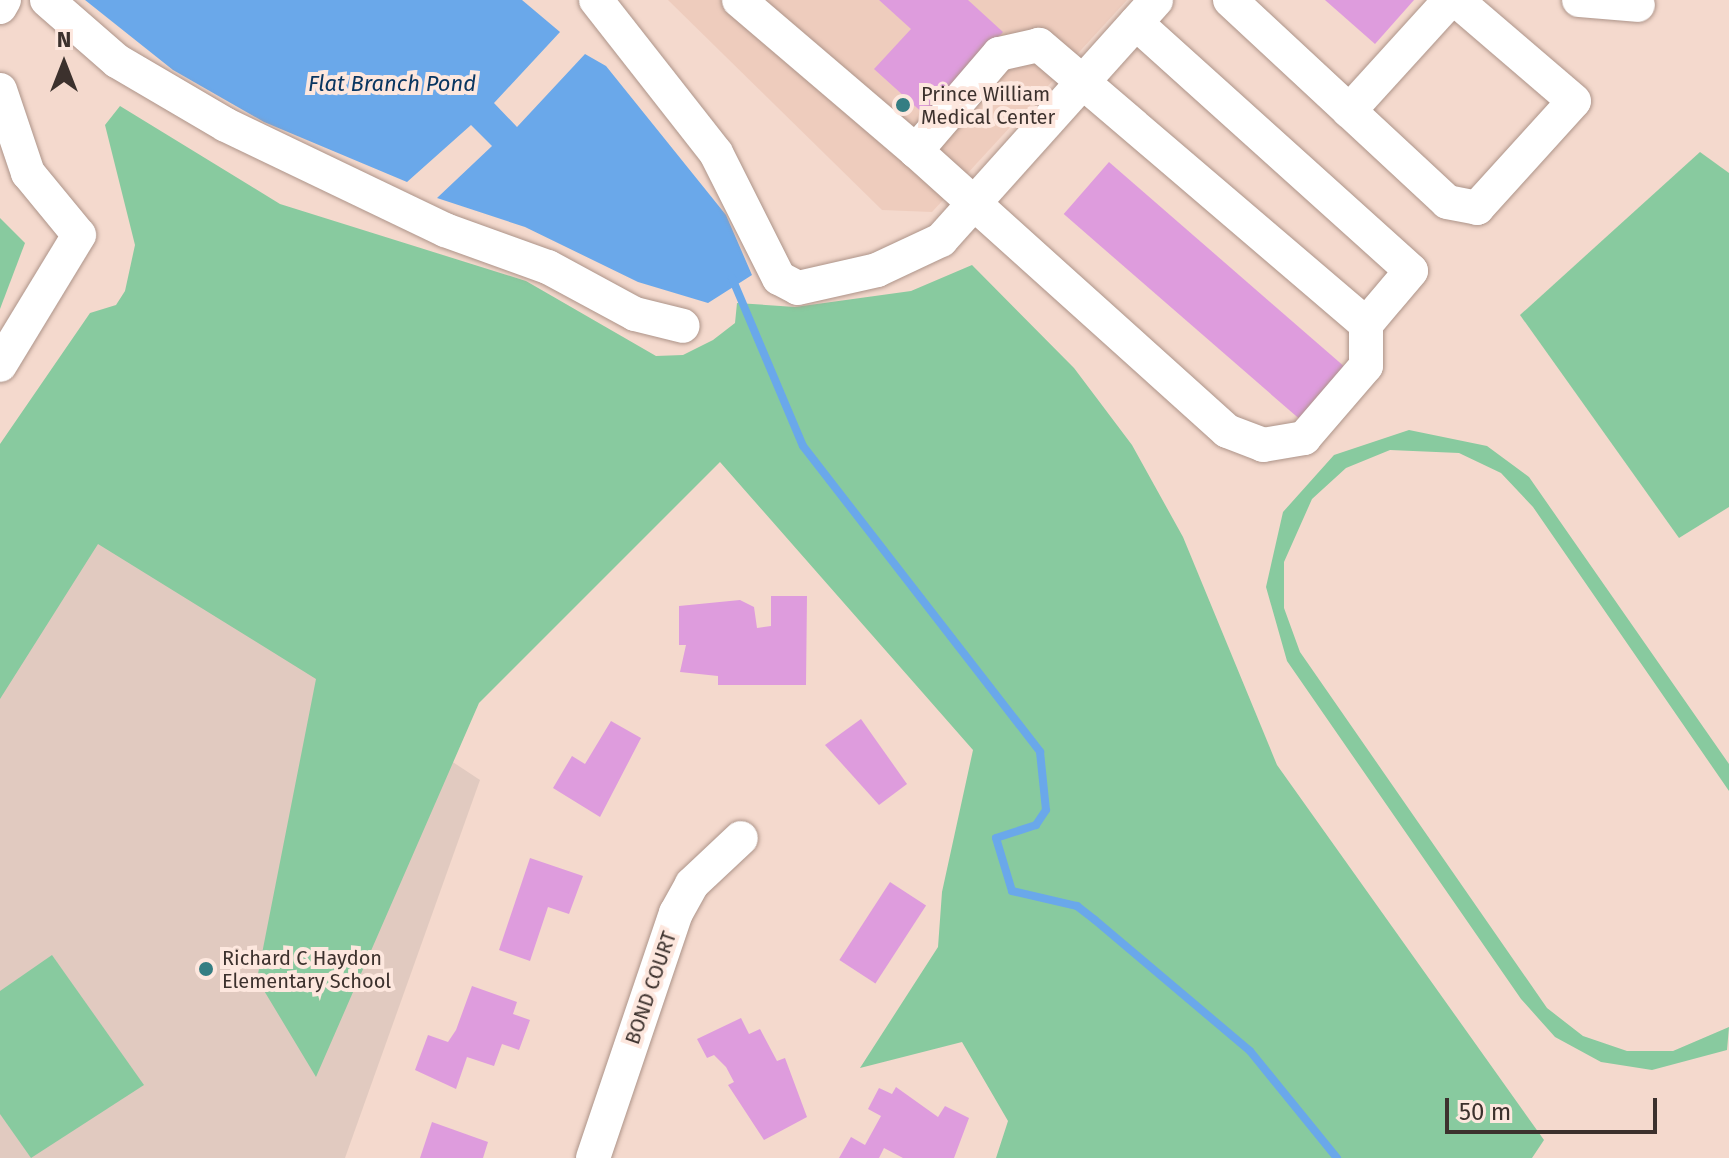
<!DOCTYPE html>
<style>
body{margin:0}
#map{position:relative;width:1729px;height:1158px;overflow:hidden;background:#f4d9cd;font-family:"Fira Sans",sans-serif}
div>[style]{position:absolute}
.built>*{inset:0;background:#eeccbd}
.education>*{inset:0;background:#e1cac0}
.green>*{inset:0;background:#88ca9f}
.water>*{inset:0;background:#6aa8ea}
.stream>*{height:8px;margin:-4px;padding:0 4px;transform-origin:4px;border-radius:4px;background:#6aa8ea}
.building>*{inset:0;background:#de9cdd;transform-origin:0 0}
.roads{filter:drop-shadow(0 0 2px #ad9489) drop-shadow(0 0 2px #ad9489)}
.minor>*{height:34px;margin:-17px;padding:0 17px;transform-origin:17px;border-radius:17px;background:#fff}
.dots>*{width:22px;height:22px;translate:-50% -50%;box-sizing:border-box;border:4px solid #fde7de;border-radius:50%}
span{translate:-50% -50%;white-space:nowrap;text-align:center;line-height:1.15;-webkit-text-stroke:8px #fde7de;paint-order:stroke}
.poi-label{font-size:20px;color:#3c312d}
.left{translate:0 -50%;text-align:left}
.street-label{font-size:20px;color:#3c312d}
.water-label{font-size:22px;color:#093661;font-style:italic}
.north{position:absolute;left:24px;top:24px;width:80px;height:80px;-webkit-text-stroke:6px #fde7de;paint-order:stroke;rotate:0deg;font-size:22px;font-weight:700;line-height:32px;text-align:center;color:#3c312d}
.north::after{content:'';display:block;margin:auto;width:28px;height:36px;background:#3c312d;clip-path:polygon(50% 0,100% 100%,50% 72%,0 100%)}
.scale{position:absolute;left:1445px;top:1098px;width:212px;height:36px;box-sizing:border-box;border:4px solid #3c312d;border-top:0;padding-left:10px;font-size:24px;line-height:28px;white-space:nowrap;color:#3c312d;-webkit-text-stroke:6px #fde7de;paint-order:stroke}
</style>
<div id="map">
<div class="built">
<div style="clip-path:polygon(668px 0,1127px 0,932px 212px,882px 210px)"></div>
</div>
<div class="education">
<div style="clip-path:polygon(88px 521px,480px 780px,345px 1158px,0 1158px,0 661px)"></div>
</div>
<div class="green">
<div style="clip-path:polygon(120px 106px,280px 204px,526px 281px,656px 356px,683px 355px,713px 340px,735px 323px,737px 303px,795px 307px,911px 291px,972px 265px,1074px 368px,1132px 445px,1183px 537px,1277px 765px,1544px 1140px,1532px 1158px,996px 1158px,1008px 1121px,962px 1042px,860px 1068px,938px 947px,942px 892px,973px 750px,720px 462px,479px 703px,316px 1077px,257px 979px,316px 679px,98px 544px,0 699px,0 444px,90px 313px,116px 305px,125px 291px,135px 245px,105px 125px)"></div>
<div style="clip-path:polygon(1700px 152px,1729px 173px,1729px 507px,1679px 538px,1520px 315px)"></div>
<div style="clip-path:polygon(0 218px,25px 243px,0 309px)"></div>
<div style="clip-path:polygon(1409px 430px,1487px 446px,1529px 477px,1729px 764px,1729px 791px,1533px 507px,1501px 473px,1459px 453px,1390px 450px,1346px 468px,1312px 499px,1284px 562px,1284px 608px,1300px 652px,1547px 1008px,1583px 1036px,1627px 1051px,1673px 1051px,1729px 1027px,1727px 1050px,1652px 1070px,1601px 1062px,1555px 1037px,1521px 999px,1287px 661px,1266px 587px,1283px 512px,1334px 455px)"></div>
<div style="clip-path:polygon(52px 955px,144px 1085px,31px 1158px,0 1114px,0 991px)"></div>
</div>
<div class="water">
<div style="clip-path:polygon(85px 0,522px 0,560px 32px,494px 103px,517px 127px,585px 54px,606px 66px,726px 215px,752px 275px,708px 303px,638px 282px,525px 227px,437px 198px,492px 146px,471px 125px,407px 182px,264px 122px,173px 70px)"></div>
</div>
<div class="stream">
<div style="left:732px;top:278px;width:182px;rotate:67.1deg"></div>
<div style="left:803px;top:446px;width:387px;rotate:52.2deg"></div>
<div style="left:1040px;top:752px;width:58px;rotate:84.1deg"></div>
<div style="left:1046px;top:810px;width:18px;rotate:124deg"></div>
<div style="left:1036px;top:825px;width:42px;rotate:162deg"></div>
<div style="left:996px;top:838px;width:55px;rotate:73.2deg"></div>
<div style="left:1012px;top:891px;width:67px;rotate:13deg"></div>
<div style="left:1077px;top:906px;width:23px;rotate:38deg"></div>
<div style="left:1095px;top:920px;width:203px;rotate:40.2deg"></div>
<div style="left:1250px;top:1051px;width:138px;rotate:50.9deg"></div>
</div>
<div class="building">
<div style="clip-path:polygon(879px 0,968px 0,1003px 32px,926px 116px,874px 69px,911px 29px)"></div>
<div style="clip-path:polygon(1325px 0,1414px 0,1375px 44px)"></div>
<div style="left:1109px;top:162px;width:319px;height:69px;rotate:41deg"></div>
<div style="clip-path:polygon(771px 596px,807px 596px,806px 685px,718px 685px,718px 676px,680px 672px,686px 645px,679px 645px,679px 606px,740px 600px,754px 607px,757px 628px,771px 626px)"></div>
<div style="clip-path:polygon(861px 719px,907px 784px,879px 805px,825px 745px)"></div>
<div style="clip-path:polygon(611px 721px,641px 738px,600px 817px,553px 788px,572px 756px,585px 764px)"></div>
<div style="clip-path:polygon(530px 858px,583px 876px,569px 914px,548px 907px,530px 961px,499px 950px)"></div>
<div style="left:890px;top:882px;width:43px;height:93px;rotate:33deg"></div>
<div style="clip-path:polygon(472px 986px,517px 1002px,513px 1014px,530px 1020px,519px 1050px,502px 1044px,494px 1066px,467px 1057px,456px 1089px,415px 1070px,428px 1035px,448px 1042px,456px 1030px)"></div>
<div style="clip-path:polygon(741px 1018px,749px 1034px,760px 1029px,777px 1061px,785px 1058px,807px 1117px,764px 1140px,728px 1085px,734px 1082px,726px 1067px,714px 1055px,707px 1058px,697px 1039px)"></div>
<div style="clip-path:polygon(896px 1087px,938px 1117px,945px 1106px,969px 1118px,954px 1158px,903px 1158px,884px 1148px,879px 1158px,839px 1158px,851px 1137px,865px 1145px,881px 1116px,868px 1109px,879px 1088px,892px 1094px)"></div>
<div style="clip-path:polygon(432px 1122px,488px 1142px,483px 1158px,420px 1158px)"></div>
</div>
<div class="roads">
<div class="minor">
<div style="left:47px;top:0;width:93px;rotate:41.1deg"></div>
<div style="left:117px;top:61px;width:126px;rotate:30.4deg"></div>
<div style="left:226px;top:125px;width:243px;rotate:25.6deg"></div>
<div style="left:445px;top:230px;width:109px;rotate:19.8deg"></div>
<div style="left:548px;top:267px;width:99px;rotate:28.4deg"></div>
<div style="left:635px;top:314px;width:49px;rotate:14deg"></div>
<div style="left:596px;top:0;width:194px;rotate:51.9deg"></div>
<div style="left:716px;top:153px;width:140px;rotate:63.3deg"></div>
<div style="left:779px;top:278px;width:21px;rotate:28deg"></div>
<div style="left:798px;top:288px;width:81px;rotate:-12.8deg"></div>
<div style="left:877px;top:270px;width:71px;rotate:-25.1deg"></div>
<div style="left:941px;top:240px;width:322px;rotate:-48.1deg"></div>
<div style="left:739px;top:0;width:233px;rotate:40.5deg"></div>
<div style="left:1230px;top:0;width:296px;rotate:42.9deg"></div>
<div style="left:1447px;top:202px;width:31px;rotate:11deg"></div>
<div style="left:1477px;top:208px;width:144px;rotate:-47.8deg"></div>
<div style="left:1574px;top:101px;width:155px;rotate:-139.4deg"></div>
<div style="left:1579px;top:0;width:59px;rotate:4.8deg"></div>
<div style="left:0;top:7px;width:8px;rotate:-60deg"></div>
<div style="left:1136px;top:23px;width:370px;rotate:42deg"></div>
<div style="left:1411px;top:271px;width:70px;rotate:130.3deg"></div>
<div style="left:1366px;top:324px;width:430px;rotate:-139.5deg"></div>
<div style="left:1039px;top:45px;width:41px;rotate:167.3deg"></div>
<div style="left:999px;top:54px;width:128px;rotate:130.6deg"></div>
<div style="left:916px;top:151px;width:418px;rotate:42deg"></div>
<div style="left:1227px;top:431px;width:39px;rotate:21deg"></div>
<div style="left:1263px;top:445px;width:42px;rotate:-9.7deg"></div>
<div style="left:1304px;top:438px;width:95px;rotate:-49.3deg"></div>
<div style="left:1366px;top:366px;width:42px;rotate:-90deg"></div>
<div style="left:0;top:90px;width:88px;rotate:71.4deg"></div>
<div style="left:28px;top:173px;width:80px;rotate:50.6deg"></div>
<div style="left:79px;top:235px;width:152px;rotate:121.3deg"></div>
<div style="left:1349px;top:111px;width:150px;rotate:-47.7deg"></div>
<div style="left:593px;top:1158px;width:259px;rotate:-71.3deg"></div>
<div style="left:676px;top:913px;width:33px;rotate:-61deg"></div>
<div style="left:692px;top:884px;width:67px;rotate:-43.2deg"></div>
</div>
</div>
<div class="dots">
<div style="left:903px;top:105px;background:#357e83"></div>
<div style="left:206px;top:969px;background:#357e83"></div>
</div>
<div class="poi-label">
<span class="left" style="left:921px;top:106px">Prince William<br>Medical Center</span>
<span class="left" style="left:222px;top:970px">Richard C Haydon<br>Elementary School</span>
</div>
<div class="street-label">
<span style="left:651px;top:988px;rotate:-71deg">BOND COURT</span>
</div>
<div class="water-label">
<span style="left:392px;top:84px">Flat Branch Pond</span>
</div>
<div class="north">N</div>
<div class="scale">50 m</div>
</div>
